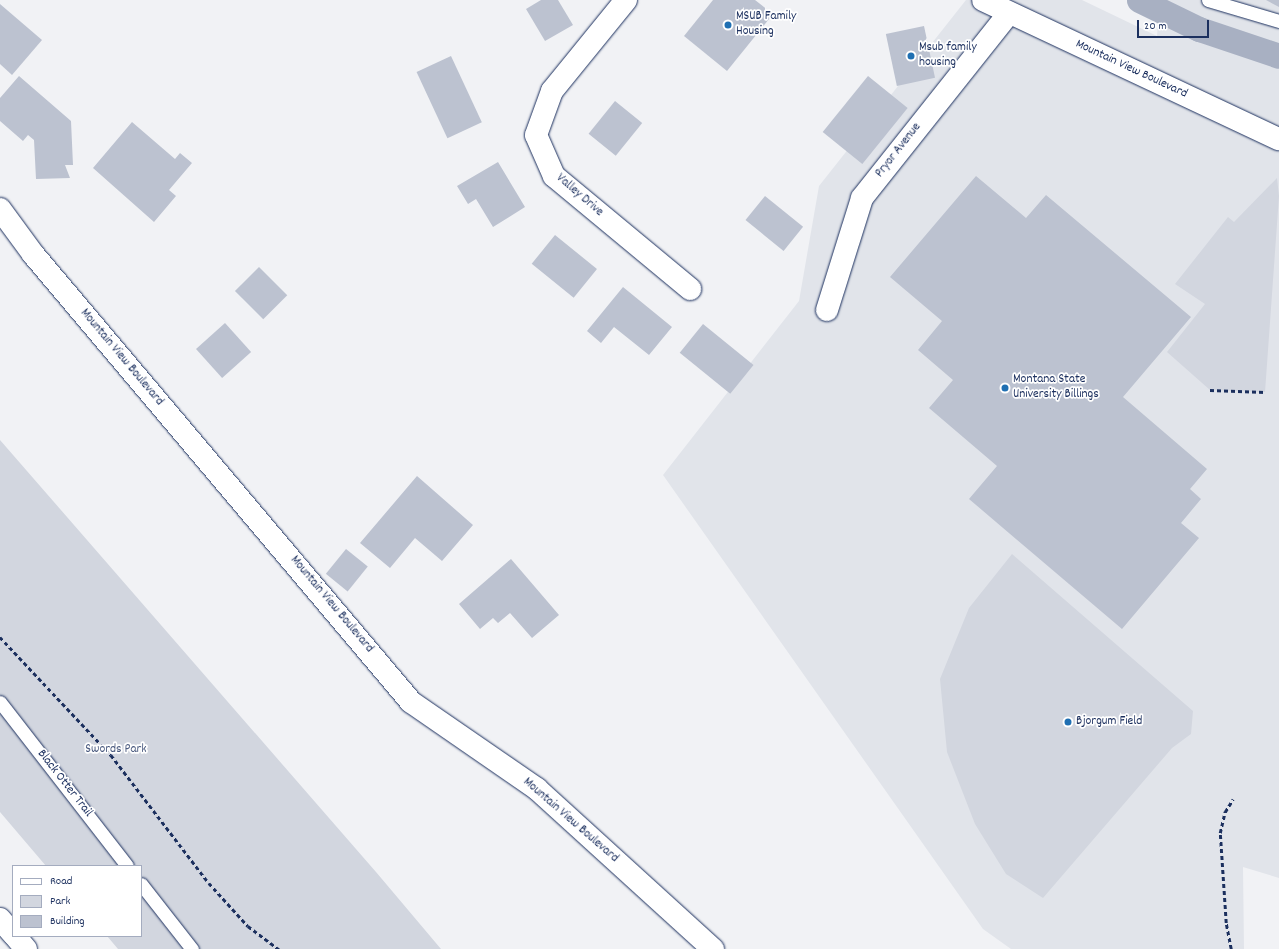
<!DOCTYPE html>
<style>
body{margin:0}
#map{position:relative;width:1279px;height:949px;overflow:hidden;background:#f1f2f5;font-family:Dekko,sans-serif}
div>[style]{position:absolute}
.built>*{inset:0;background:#e1e4ea}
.green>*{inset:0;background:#d2d6df}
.canal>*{height:25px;margin:-12.5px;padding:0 12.5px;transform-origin:12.5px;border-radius:12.5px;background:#a8b0c2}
.building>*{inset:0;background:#bcc2d0;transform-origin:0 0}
.path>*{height:2.5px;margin-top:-1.25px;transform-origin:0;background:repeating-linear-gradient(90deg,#1b2f5e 0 4px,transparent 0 7px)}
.roads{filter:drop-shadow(0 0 1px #1b2f5e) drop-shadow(0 0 1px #1b2f5e)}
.service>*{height:13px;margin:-6.5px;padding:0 6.5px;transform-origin:6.5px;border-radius:6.5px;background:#fff}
.minor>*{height:22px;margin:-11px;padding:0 11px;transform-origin:11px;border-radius:11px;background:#fff}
.trunk>*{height:22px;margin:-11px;padding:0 11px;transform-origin:11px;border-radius:11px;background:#fff}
.dots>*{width:11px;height:11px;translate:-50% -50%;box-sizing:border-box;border:2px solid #fff;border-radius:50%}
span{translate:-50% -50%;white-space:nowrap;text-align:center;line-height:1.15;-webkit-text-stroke:3.5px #fff;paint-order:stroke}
.poi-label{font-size:13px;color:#1b2f5e}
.left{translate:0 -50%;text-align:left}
.street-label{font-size:13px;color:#1b2f5e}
.park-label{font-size:13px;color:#49597e}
.legend{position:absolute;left:12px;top:865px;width:130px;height:72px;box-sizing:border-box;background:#fff;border:1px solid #a4acbf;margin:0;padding:5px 7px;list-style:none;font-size:12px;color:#1b2f5e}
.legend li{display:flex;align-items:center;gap:8px;height:20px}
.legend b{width:20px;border:1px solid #a4acbf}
.scale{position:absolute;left:1137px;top:20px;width:72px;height:18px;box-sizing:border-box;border:2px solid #1b2f5e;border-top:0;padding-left:5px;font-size:12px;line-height:14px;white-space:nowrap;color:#1b2f5e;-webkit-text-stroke:3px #fff;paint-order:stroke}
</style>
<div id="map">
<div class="built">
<div style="clip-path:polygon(966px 0,1082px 0,1157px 36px,1160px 0,1279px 0,1279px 878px,1243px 867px,1244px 949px,1011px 949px,983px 929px,663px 475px,799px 301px,819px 186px)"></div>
</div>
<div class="green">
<div style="clip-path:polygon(1277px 178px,1279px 196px,1265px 392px,1210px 390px,1167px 352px,1205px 304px,1175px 284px,1228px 217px,1234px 222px)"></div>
<div style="clip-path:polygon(0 440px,376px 872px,441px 949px,118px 949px,107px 936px,141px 936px,141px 866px,46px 866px,0 812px)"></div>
<div style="clip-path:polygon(1012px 554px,1193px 711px,1191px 734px,1172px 748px,1043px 898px,1006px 874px,975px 824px,947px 752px,940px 679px,969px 608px)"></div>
</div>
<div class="canal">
<div style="left:1139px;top:0;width:67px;rotate:25.8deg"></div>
<div style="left:1199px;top:29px;width:84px;rotate:18.6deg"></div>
</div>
<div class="building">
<div style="clip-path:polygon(541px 0,558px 0,573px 25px,545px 41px,526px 9px)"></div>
<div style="clip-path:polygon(713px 0,755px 0,773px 14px,727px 71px,684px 36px)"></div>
<div style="clip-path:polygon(1266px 0,1279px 0,1279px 7px)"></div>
<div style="clip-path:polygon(0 4px,42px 40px,12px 75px,0 64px)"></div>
<div style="left:924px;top:26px;width:53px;height:39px;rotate:78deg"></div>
<div style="left:451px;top:56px;width:73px;height:38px;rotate:65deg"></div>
<div style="clip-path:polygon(19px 76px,71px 121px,73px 165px,65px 165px,70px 178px,36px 179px,34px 140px,28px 135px,23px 141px,0 121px,0 98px)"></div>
<div style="left:868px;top:76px;width:51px;height:72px;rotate:39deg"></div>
<div style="left:615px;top:101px;width:35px;height:42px;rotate:39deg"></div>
<div style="clip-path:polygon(132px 122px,175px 159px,180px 153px,192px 163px,169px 190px,176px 196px,154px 222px,93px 168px)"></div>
<div style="clip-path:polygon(498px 162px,525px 207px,493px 227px,476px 199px,468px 204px,457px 186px)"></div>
<div style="clip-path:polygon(976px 176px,1026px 218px,1046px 195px,1191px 317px,1123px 397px,1207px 469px,1190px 489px,1201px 499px,1181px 523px,1199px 538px,1122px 629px,969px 499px,997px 466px,929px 408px,953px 380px,918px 350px,942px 321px,890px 277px)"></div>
<div style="left:765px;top:196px;width:49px;height:31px;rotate:39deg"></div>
<div style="left:555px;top:235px;width:54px;height:37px;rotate:39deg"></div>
<div style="left:259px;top:267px;width:40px;height:34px;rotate:45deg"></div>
<div style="clip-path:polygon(623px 287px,672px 327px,649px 355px,614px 327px,601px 343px,587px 331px)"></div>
<div style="left:225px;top:323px;width:39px;height:39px;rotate:48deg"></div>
<div style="left:703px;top:324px;width:65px;height:37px;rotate:39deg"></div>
<div style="clip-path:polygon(417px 476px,473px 525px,442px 561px,415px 538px,390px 568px,360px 543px)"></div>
<div style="left:346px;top:549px;width:28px;height:32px;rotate:39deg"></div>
<div style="clip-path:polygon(511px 559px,559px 615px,532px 638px,510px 613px,498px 623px,493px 618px,480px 629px,459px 604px)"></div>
</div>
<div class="path">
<div style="left:1210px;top:390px;width:55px;rotate:2.1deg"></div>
<div style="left:0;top:637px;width:162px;rotate:46.8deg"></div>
<div style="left:111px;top:755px;width:161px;rotate:52.6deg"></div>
<div style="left:209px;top:883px;width:58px;rotate:47.8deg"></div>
<div style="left:248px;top:926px;width:39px;rotate:37deg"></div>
<div style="left:1231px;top:949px;width:26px;rotate:-101deg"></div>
<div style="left:1226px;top:923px;width:90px;rotate:-93.8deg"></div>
<div style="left:1220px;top:833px;width:22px;rotate:-77deg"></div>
<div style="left:1225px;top:812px;width:15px;rotate:-58deg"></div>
</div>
<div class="roads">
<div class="service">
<div style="left:1208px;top:0;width:74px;rotate:16.5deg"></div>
<div style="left:0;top:702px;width:207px;rotate:52.2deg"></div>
<div style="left:141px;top:884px;width:83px;rotate:51.9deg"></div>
</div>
<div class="minor">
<div style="left:626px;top:0;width:117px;rotate:129.1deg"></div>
<div style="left:552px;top:91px;width:47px;rotate:110deg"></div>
<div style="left:536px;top:135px;width:45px;rotate:66.3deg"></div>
<div style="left:554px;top:176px;width:177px;rotate:39.7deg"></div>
<div style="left:983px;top:0;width:327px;rotate:25.2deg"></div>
<div style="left:0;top:209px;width:56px;rotate:53.7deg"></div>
<div style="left:33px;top:254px;width:586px;rotate:49.84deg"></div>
<div style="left:411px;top:702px;width:153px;rotate:34.6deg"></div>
<div style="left:537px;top:789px;width:238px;rotate:42.3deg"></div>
<div style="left:827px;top:310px;width:117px;rotate:-72.6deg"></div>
<div style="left:862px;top:198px;width:236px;rotate:-51.5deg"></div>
</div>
<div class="trunk">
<div style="left:0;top:919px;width:20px;rotate:49deg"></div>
<div style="left:15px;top:936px;width:17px;rotate:50deg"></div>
</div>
</div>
<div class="dots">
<div style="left:728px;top:25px;background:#1f6fb2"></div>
<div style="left:911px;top:56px;background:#1f6fb2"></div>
<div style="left:1005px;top:388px;background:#1f6fb2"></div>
<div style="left:1068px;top:722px;background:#1f6fb2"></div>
</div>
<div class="poi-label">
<span class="left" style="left:736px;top:25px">MSUB Family<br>Housing</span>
<span class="left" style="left:919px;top:56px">Msub family<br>housing</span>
<span class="left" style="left:1013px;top:388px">Montana State<br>University Billings</span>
<span class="left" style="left:1076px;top:722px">Bjorgum Field</span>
</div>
<div class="street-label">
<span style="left:1131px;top:70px;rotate:25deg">Mountain View Boulevard</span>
<span style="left:899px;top:151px;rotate:-52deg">Pryor Avenue</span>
<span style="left:579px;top:196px;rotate:41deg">Valley Drive</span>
<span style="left:121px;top:358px;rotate:50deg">Mountain View Boulevard</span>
<span style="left:331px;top:605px;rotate:50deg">Mountain View Boulevard</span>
<span style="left:64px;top:784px;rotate:52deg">Black Otter Trail</span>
<span style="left:570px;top:821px;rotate:41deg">Mountain View Boulevard</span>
</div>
<div class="park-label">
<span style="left:116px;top:750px">Swords Park</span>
</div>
<ul class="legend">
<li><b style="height:5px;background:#fff"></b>Road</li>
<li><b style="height:11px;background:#d2d6df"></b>Park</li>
<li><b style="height:11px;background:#bcc2d0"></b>Building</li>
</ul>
<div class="scale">20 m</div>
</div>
